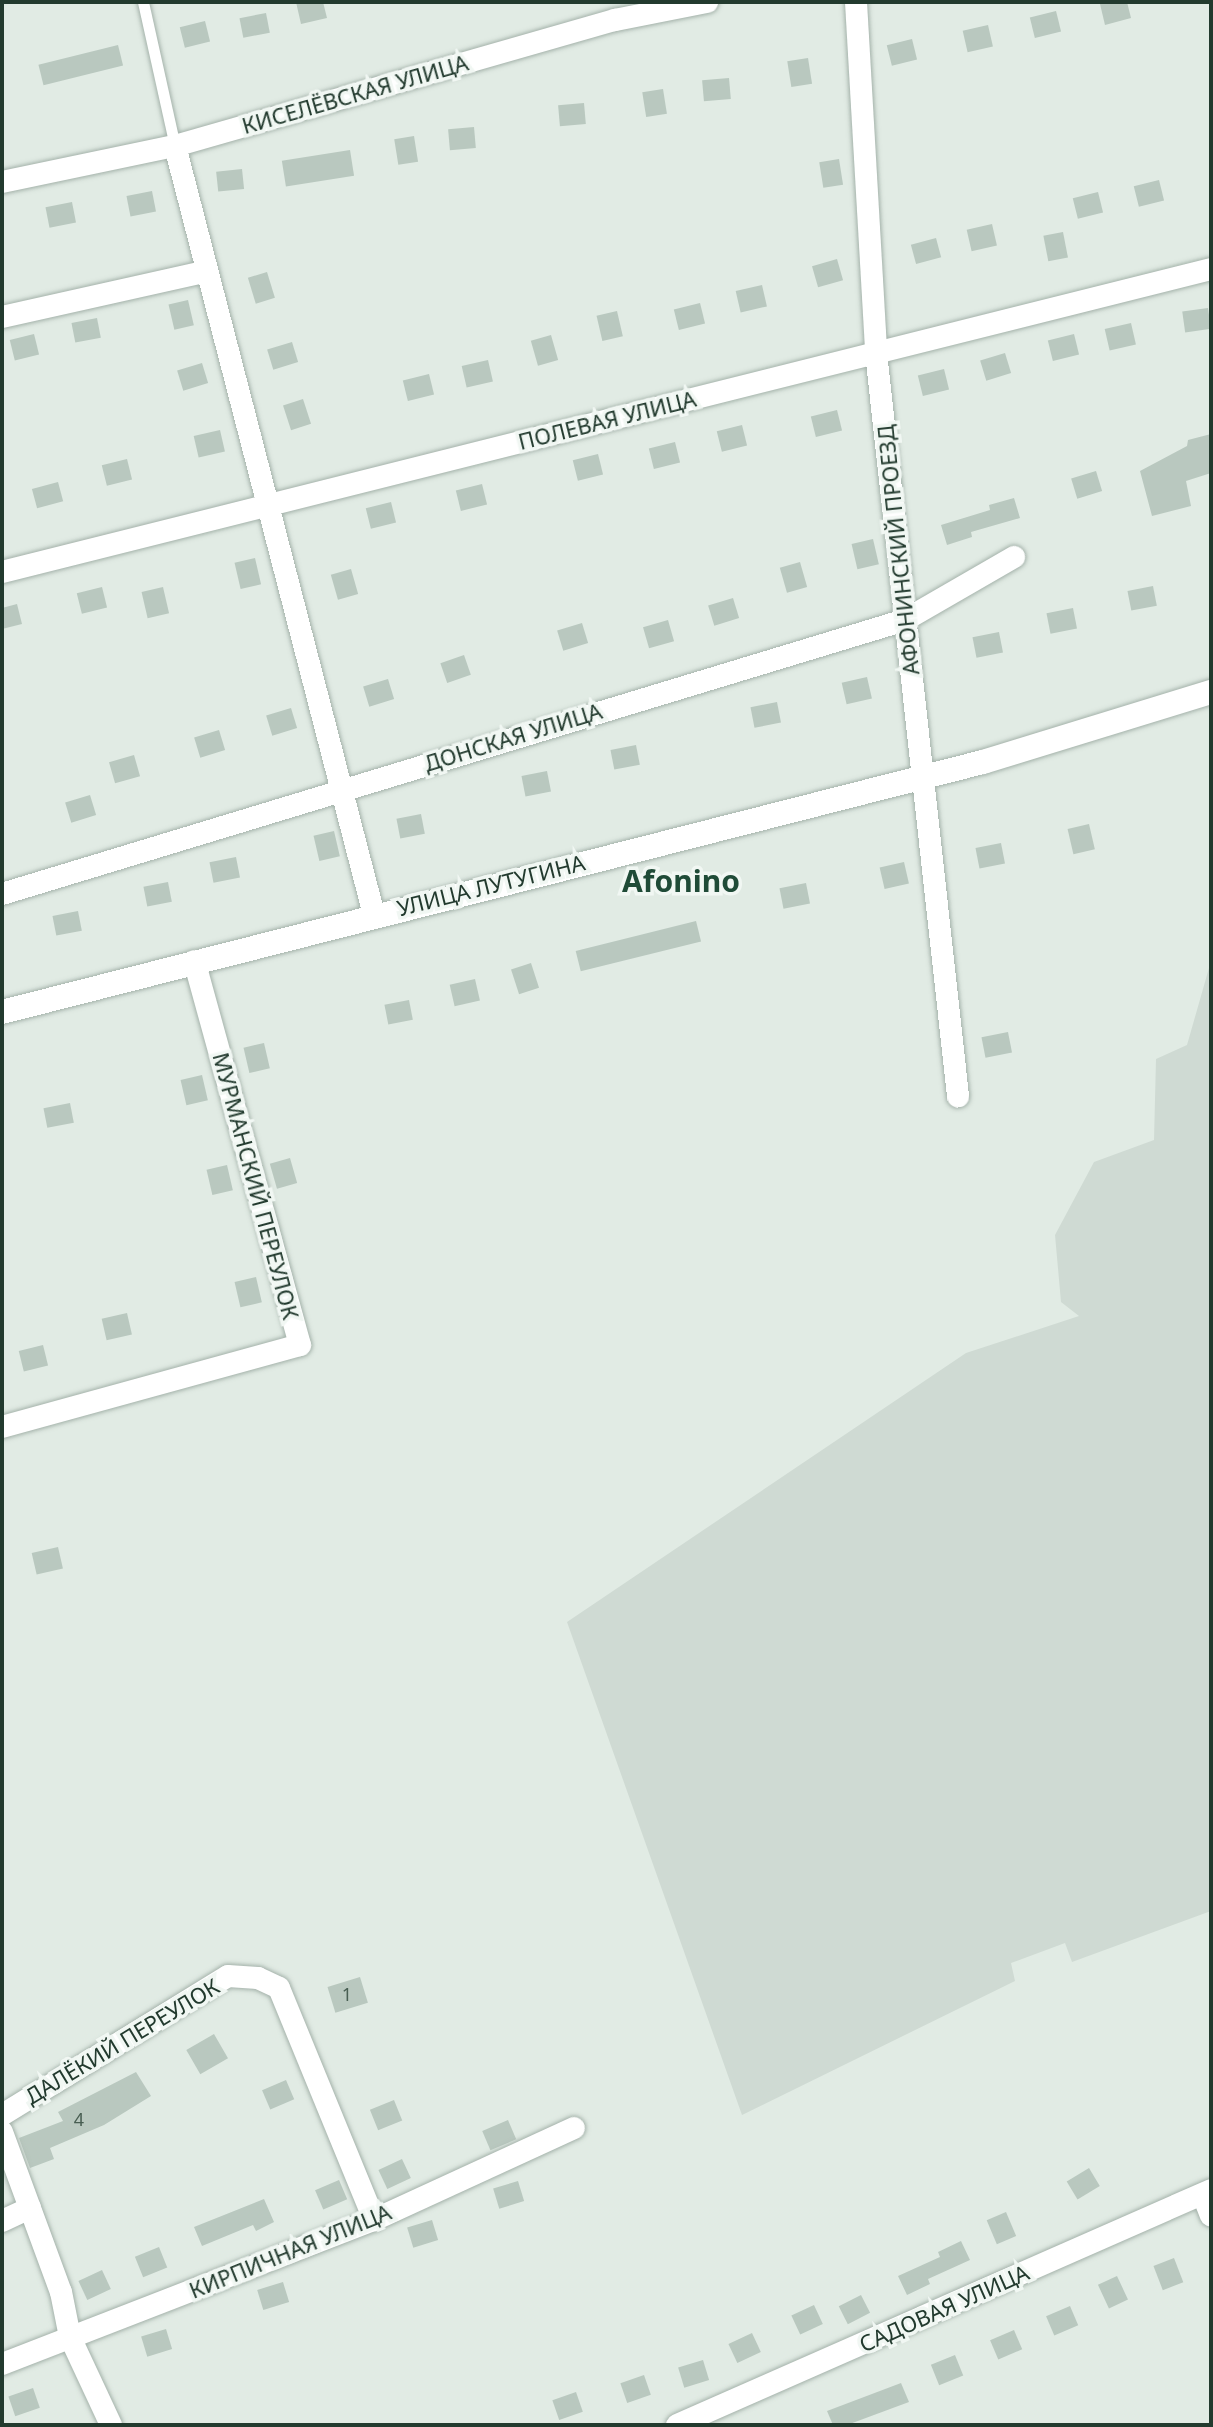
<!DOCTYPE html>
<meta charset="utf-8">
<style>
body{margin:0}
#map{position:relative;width:1213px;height:2427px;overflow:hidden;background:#e1ebe4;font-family:"Noto Sans",sans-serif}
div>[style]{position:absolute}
.built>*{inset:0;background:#cfdad3}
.building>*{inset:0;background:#b9c8bf;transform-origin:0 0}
.roads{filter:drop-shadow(0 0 2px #a4b2aa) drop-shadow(0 0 2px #a4b2aa)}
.lane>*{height:11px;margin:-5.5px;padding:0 5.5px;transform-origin:5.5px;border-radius:5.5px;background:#fff}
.street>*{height:22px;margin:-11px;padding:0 11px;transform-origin:11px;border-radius:11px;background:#fff}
.secondary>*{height:24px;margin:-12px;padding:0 12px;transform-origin:12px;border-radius:12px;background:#fff}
span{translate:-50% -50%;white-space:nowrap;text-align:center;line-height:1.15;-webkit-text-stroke:7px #f1f7f3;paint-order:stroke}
.number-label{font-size:18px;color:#485e52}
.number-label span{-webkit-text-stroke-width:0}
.street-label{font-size:22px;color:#223a2e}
.district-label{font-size:30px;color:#1f4b37;font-weight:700}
.frame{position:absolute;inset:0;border:4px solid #223a2e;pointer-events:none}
</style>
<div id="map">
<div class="built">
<div style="clip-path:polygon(1211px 961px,1211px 1911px,1072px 1962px,1065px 1943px,1011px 1963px,1015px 1981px,742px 2115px,567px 1622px,966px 1353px,1079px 1316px,1061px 1302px,1055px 1235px,1094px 1162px,1154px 1140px,1156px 1059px,1187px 1045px)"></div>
</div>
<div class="building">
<div style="clip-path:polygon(296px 2px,323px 2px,327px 18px,301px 24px)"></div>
<div style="clip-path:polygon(1110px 2px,1127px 2px,1131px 18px,1105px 25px,1100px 4px)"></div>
<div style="left:1056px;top:11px;width:21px;height:27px;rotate:76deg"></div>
<div style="left:266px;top:13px;width:20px;height:27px;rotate:79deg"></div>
<div style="left:205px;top:21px;width:21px;height:26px;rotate:76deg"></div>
<div style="left:988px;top:25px;width:22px;height:26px;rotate:77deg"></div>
<div style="left:912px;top:39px;width:21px;height:26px;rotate:76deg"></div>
<div style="left:118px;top:45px;width:21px;height:82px;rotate:76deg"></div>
<div style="left:808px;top:58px;width:26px;height:21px;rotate:81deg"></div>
<div style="left:729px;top:78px;width:21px;height:27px;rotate:85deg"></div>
<div style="left:663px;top:89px;width:25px;height:21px;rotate:81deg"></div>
<div style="left:584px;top:103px;width:21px;height:26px;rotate:85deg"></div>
<div style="left:474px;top:127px;width:21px;height:26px;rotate:85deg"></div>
<div style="left:414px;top:136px;width:26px;height:20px;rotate:81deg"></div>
<div style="left:350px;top:150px;width:26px;height:69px;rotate:81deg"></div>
<div style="left:839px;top:159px;width:26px;height:20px;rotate:81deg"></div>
<div style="left:242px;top:169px;width:20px;height:26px;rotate:84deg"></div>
<div style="left:1159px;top:180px;width:21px;height:26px;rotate:76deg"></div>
<div style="left:152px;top:191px;width:21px;height:26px;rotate:79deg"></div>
<div style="left:1098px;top:192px;width:21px;height:26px;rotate:76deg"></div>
<div style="left:72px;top:202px;width:21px;height:27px;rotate:79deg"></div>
<div style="left:992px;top:224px;width:22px;height:26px;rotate:77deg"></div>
<div style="left:1063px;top:232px;width:26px;height:20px;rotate:79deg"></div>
<div style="left:936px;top:238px;width:20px;height:26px;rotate:75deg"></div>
<div style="left:837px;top:259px;width:22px;height:26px;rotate:74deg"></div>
<div style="left:267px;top:272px;width:27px;height:20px;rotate:73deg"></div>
<div style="left:762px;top:285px;width:22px;height:27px;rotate:77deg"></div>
<div style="left:188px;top:300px;width:26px;height:20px;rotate:77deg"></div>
<div style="left:700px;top:303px;width:21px;height:27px;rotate:76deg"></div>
<div style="left:1208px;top:308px;width:21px;height:26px;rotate:82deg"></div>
<div style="left:617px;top:311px;width:26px;height:21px;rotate:77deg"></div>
<div style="left:97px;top:318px;width:20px;height:26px;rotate:79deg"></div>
<div style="left:1131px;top:323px;width:22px;height:27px;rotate:77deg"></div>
<div style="left:34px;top:334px;width:21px;height:25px;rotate:76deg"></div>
<div style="left:1074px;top:334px;width:21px;height:27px;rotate:76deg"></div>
<div style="left:551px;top:335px;width:26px;height:21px;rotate:74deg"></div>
<div style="left:292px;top:342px;width:21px;height:26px;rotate:73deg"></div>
<div style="left:1005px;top:353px;width:21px;height:26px;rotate:73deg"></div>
<div style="left:488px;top:360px;width:22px;height:27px;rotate:77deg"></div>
<div style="left:202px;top:363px;width:21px;height:26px;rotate:73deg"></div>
<div style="left:944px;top:369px;width:21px;height:27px;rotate:76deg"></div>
<div style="left:429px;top:374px;width:21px;height:27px;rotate:76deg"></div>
<div style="left:303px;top:399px;width:26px;height:21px;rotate:72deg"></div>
<div style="left:837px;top:410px;width:21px;height:27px;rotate:76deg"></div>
<div style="left:742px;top:425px;width:21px;height:26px;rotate:76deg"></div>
<div style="left:220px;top:430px;width:22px;height:27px;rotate:77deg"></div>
<div style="clip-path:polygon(1211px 434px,1211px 473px,1186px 481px,1191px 506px,1152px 516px,1140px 471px,1187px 446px,1188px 440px)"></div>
<div style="left:675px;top:442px;width:21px;height:27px;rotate:76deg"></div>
<div style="left:598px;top:454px;width:21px;height:26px;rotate:76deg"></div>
<div style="left:127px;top:459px;width:21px;height:26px;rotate:76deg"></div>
<div style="left:1096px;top:471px;width:21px;height:26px;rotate:73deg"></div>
<div style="left:58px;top:482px;width:20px;height:27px;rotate:75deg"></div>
<div style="left:482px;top:484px;width:21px;height:27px;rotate:76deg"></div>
<div style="clip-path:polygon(1014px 498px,1020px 518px,971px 532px,972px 537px,947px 545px,941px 525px,990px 510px,989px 505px)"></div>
<div style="left:391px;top:502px;width:21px;height:26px;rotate:76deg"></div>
<div style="left:873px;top:539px;width:26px;height:22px;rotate:77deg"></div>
<div style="left:255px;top:558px;width:27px;height:21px;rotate:77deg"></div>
<div style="left:800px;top:562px;width:26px;height:21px;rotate:74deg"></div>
<div style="left:351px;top:569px;width:26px;height:21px;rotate:74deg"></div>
<div style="left:1153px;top:586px;width:20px;height:26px;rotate:79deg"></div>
<div style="left:102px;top:587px;width:21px;height:26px;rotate:76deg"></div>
<div style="left:163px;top:587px;width:27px;height:22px;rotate:77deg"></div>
<div style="left:733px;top:598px;width:21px;height:26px;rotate:73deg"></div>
<div style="clip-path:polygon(17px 604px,22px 624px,2px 629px,2px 608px)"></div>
<div style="left:1073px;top:608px;width:21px;height:27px;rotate:79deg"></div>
<div style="left:668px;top:620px;width:22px;height:26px;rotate:74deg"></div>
<div style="left:582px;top:623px;width:21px;height:26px;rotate:73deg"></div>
<div style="left:999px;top:632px;width:21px;height:27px;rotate:79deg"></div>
<div style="left:464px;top:655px;width:21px;height:25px;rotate:71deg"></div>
<div style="left:867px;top:677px;width:22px;height:26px;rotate:77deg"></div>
<div style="left:388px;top:679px;width:21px;height:26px;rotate:73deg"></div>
<div style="left:777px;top:702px;width:21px;height:27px;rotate:79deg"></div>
<div style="left:291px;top:708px;width:21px;height:26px;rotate:73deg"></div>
<div style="left:219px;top:730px;width:21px;height:26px;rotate:73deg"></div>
<div style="left:636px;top:745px;width:20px;height:26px;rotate:79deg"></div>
<div style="left:134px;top:755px;width:22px;height:26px;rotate:74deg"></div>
<div style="left:547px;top:771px;width:21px;height:26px;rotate:79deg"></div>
<div style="left:90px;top:795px;width:21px;height:26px;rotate:73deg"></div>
<div style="left:421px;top:814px;width:20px;height:25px;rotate:79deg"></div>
<div style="left:1089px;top:824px;width:26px;height:22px;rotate:77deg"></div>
<div style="left:334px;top:831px;width:26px;height:21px;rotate:77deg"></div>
<div style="left:1001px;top:843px;width:21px;height:26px;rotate:79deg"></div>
<div style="left:236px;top:857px;width:21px;height:27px;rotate:79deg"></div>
<div style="left:904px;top:862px;width:22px;height:25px;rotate:77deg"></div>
<div style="left:168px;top:882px;width:20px;height:25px;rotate:79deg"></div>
<div style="left:806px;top:883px;width:21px;height:27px;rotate:79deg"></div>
<div style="left:78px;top:911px;width:20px;height:26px;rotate:79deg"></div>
<div style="left:696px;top:921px;width:21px;height:124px;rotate:76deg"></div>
<div style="left:531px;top:963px;width:26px;height:21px;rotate:72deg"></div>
<div style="left:475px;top:979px;width:22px;height:26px;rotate:77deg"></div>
<div style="left:409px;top:1000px;width:20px;height:25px;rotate:79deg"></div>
<div style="left:1008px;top:1032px;width:21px;height:27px;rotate:79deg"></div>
<div style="left:264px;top:1043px;width:26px;height:21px;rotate:77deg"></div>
<div style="left:202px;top:1075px;width:26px;height:22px;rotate:77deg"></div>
<div style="left:70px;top:1103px;width:20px;height:27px;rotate:79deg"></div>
<div style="left:290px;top:1158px;width:26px;height:21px;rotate:74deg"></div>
<div style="left:227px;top:1165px;width:26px;height:21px;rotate:77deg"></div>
<div style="left:256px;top:1277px;width:26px;height:22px;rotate:77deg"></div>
<div style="left:127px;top:1313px;width:22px;height:26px;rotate:77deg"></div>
<div style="left:43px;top:1345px;width:21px;height:25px;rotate:76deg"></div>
<div style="left:58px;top:1547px;width:22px;height:27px;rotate:77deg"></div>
<div style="left:360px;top:1977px;width:27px;height:34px;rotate:73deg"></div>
<div style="left:214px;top:2034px;width:28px;height:32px;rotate:60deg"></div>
<div style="clip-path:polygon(136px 2072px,151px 2096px,104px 2125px,50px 2148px,54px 2159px,30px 2168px,19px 2138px,63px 2121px,58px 2112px)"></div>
<div style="left:286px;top:2080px;width:21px;height:26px;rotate:67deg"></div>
<div style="left:394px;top:2100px;width:22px;height:26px;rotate:68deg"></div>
<div style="left:508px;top:2120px;width:21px;height:28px;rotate:67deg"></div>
<div style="left:402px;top:2159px;width:21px;height:26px;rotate:65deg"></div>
<div style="left:1089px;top:2168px;width:21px;height:26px;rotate:59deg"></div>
<div style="left:339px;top:2180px;width:21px;height:26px;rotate:67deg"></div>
<div style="left:518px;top:2181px;width:21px;height:26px;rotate:73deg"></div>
<div style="clip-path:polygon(264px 2199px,274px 2222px,256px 2231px,253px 2225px,202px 2246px,194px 2227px)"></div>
<div style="left:1006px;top:2212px;width:26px;height:21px;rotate:67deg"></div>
<div style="left:432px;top:2220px;width:21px;height:26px;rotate:73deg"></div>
<div style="clip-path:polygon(961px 2241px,970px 2260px,928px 2279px,930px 2284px,907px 2295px,898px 2276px,940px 2257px,938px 2252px)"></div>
<div style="left:159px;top:2247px;width:22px;height:26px;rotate:68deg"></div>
<div style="left:1174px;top:2258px;width:26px;height:22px;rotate:69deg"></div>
<div style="left:102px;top:2270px;width:21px;height:26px;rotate:65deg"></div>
<div style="left:1117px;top:2276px;width:26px;height:21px;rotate:65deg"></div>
<div style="left:283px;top:2282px;width:21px;height:27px;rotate:73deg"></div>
<div style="left:861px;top:2295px;width:20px;height:25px;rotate:63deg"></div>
<div style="left:814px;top:2305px;width:21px;height:25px;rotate:65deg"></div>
<div style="left:1070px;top:2306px;width:21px;height:26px;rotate:67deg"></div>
<div style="left:166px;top:2329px;width:21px;height:26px;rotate:73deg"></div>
<div style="left:1014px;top:2330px;width:21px;height:26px;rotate:67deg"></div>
<div style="left:752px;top:2333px;width:21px;height:26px;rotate:65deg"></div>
<div style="left:955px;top:2355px;width:22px;height:26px;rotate:68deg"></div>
<div style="left:703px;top:2360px;width:21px;height:26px;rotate:73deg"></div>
<div style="left:644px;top:2375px;width:21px;height:25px;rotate:71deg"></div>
<div style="clip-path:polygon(901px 2383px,909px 2402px,847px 2425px,833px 2425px,827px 2411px)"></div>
<div style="left:33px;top:2388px;width:21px;height:26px;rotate:71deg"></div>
<div style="left:576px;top:2392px;width:21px;height:25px;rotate:71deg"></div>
</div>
<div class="roads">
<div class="lane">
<div style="left:143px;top:2px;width:148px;rotate:77.5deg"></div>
</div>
<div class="street">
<div style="left:856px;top:2px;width:352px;rotate:86.7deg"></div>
<div style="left:876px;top:353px;width:748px;rotate:83.7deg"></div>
<div style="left:175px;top:146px;width:794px;rotate:75.49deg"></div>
<div style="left:2px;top:182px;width:177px;rotate:-11.8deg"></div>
<div style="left:175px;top:146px;width:458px;rotate:-16deg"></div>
<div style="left:615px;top:20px;width:94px;rotate:-11.1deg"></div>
<div style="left:2px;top:317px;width:210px;rotate:-12.6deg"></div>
<div style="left:2px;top:572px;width:1246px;rotate:-14.07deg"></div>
<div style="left:2px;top:894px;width:944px;rotate:-16.88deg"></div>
<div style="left:905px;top:620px;width:126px;rotate:-30deg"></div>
<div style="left:2px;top:1427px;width:309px;rotate:-15.4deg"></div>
<div style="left:300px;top:1345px;width:398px;rotate:-105.4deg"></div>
<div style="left:2px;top:2115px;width:265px;rotate:-31.6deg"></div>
<div style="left:228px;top:1976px;width:30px;rotate:4deg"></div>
<div style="left:258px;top:1978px;width:23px;rotate:25deg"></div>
<div style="left:279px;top:1988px;width:251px;rotate:67.7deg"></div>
<div style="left:2px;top:2132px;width:171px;rotate:69.8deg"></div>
<div style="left:61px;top:2292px;width:46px;rotate:78.7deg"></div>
<div style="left:70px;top:2337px;width:97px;rotate:65deg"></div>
<div style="left:1203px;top:2195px;width:22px;rotate:69deg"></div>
<div style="left:2px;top:2221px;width:31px;rotate:-25deg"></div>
<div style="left:2px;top:2364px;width:399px;rotate:-21.2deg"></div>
<div style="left:374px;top:2220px;width:220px;rotate:-24.7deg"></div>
<div style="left:677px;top:2425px;width:583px;rotate:-23.75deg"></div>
</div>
<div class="secondary">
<div style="left:2px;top:1012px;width:1012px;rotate:-14.3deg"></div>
<div style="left:983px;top:762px;width:239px;rotate:-17.1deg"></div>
</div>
</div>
<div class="number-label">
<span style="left:347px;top:1994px">1</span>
<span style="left:79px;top:2119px">4</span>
</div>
<div class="street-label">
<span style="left:355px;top:94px;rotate:-16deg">КИСЕЛЁВСКАЯ УЛИЦА</span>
<span style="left:607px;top:420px;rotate:-14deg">ПОЛЕВАЯ УЛИЦА</span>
<span style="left:898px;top:550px;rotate:-96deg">АФОНИНСКИЙ ПРОЕЗД</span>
<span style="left:513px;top:737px;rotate:-17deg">ДОНСКАЯ УЛИЦА</span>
<span style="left:491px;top:885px;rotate:-14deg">УЛИЦА ЛУТУГИНА</span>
<span style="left:256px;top:1186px;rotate:75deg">МУРМАНСКИЙ ПЕРЕУЛОК</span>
<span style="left:122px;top:2041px;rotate:-31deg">ДАЛЁКИЙ ПЕРЕУЛОК</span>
<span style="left:290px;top:2251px;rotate:-22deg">КИРПИЧНАЯ УЛИЦА</span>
<span style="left:944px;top:2308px;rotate:-24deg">САДОВАЯ УЛИЦА</span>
</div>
<div class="district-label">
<span style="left:681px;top:881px">Afonino</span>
</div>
<div class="frame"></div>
</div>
